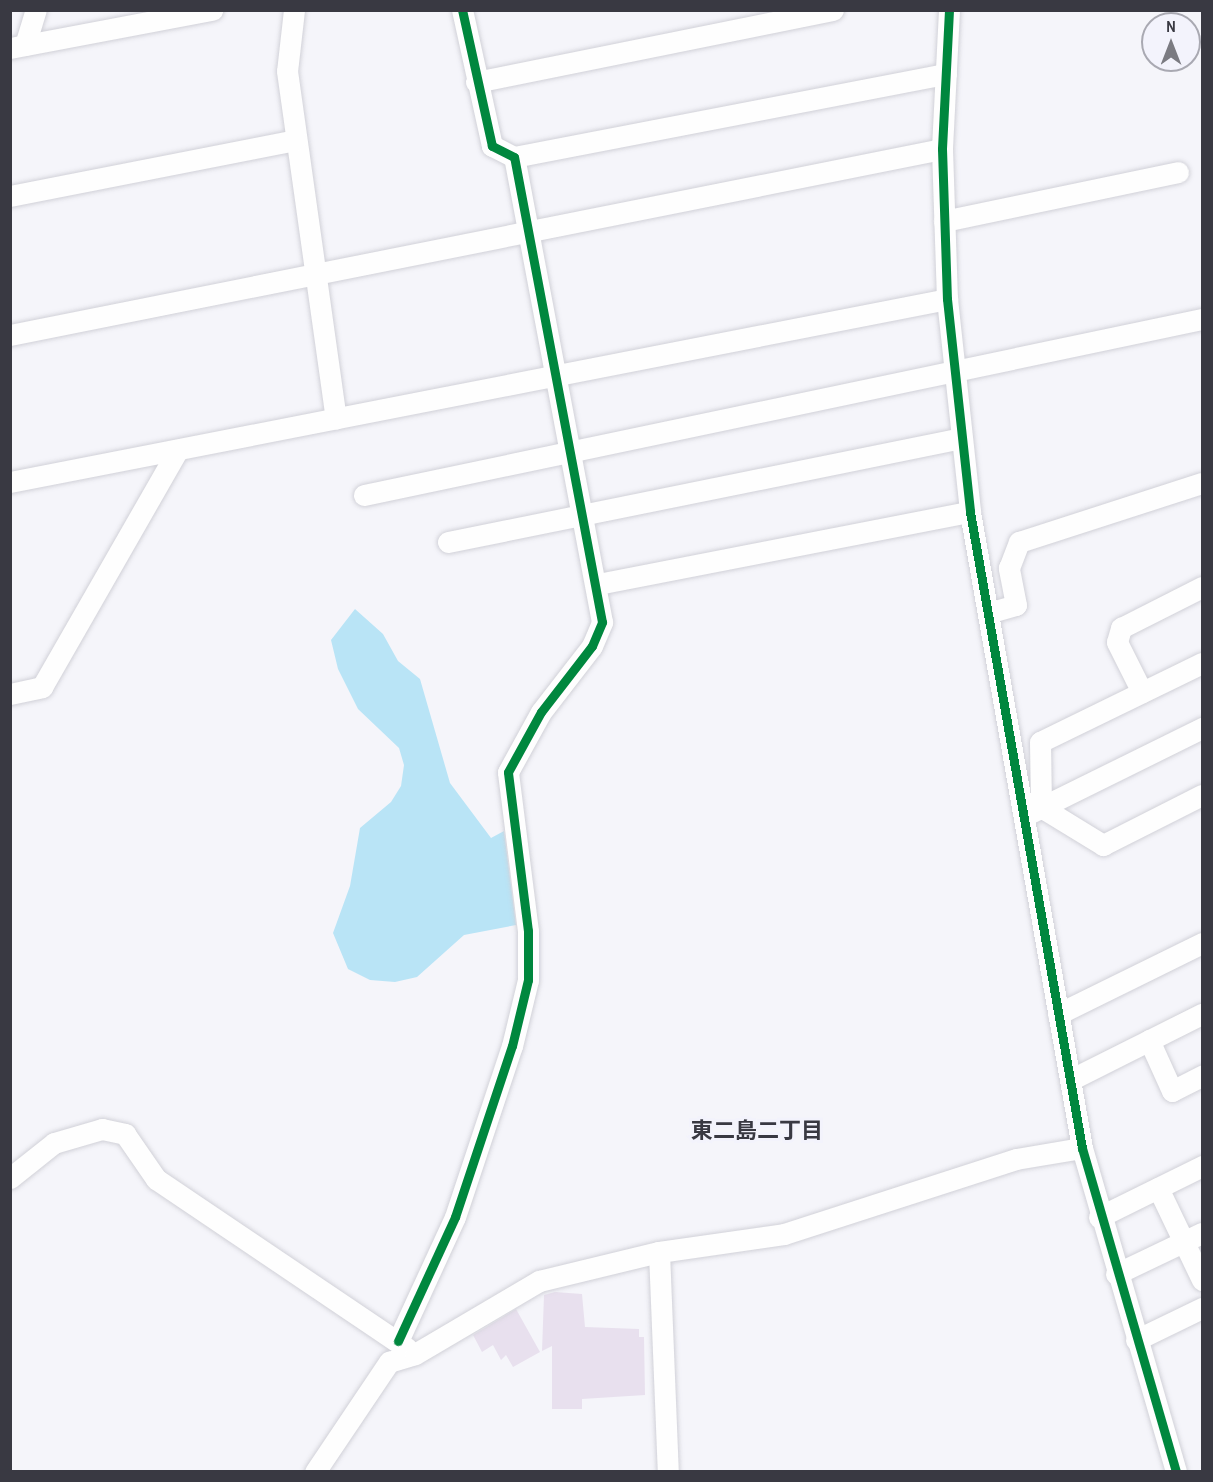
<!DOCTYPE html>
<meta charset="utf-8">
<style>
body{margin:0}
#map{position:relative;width:1213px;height:1482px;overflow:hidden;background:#f5f5fa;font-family:"Archivo Narrow","Noto Sans JP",sans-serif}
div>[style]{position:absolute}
.water>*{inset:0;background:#b9e4f6}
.building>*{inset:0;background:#e8e0ee}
.roads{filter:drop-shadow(0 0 2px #d1d1d8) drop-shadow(0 0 2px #d1d1d8)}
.street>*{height:21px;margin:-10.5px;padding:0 10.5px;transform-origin:10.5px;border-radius:10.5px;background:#fefefe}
.cycleway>*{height:9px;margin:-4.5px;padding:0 4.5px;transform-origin:4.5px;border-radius:4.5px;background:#00873e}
span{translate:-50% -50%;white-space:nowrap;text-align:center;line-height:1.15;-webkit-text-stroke:6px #f3f3fc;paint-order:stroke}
.neighbourhood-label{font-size:22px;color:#393942;font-weight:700}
.frame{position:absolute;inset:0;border:12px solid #393942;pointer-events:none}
.north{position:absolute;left:1141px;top:12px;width:60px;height:60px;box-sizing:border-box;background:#f3f3fc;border:2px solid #a9a9b2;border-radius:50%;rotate:0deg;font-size:16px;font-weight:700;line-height:24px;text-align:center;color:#393942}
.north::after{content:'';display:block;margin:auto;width:21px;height:27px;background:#7b7b82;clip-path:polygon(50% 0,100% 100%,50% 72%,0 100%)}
</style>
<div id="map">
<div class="water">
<div style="clip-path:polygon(355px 609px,383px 634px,398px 661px,420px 679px,450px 783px,491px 838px,504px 831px,516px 925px,464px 935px,417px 977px,395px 982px,370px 980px,348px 969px,333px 933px,350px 886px,360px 828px,391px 802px,401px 786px,404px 765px,399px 748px,358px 709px,338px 669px,331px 640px)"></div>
</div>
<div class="building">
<div style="clip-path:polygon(555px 1292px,582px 1294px,585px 1327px,639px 1329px,639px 1337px,644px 1337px,645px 1395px,582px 1399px,582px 1409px,552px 1409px,552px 1346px,542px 1351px,544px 1295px)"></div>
<div style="clip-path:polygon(516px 1309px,540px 1352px,513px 1367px,506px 1355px,501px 1360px,493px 1345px,482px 1352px,473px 1335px)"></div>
</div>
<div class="roads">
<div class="street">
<div style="left:294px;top:10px;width:61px;rotate:96.5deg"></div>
<div style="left:287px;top:71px;width:351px;rotate:82deg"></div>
<div style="left:949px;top:10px;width:139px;rotate:92.9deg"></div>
<div style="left:942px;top:149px;width:150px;rotate:88.1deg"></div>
<div style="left:947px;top:299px;width:214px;rotate:83.8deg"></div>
<div style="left:970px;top:512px;width:646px;rotate:80.01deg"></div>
<div style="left:1082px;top:1148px;width:337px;rotate:73.8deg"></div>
<div style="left:25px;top:45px;width:37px;rotate:-73deg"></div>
<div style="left:10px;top:48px;width:206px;rotate:-10.7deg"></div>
<div style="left:476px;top:82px;width:364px;rotate:-11.4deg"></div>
<div style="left:514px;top:157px;width:440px;rotate:-10.9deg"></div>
<div style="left:10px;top:196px;width:291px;rotate:-11.1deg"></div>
<div style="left:944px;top:221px;width:239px;rotate:-11.8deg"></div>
<div style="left:10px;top:335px;width:950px;rotate:-11.29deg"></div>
<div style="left:10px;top:482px;width:955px;rotate:-11.05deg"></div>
<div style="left:364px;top:495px;width:856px;rotate:-11.86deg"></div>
<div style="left:448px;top:542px;width:524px;rotate:-11.44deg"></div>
<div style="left:598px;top:584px;width:379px;rotate:-11deg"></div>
<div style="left:988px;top:613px;width:29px;rotate:-16deg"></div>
<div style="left:1016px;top:605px;width:38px;rotate:-101deg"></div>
<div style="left:1009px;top:568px;width:28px;rotate:-69deg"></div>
<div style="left:1019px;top:542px;width:192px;rotate:-17.9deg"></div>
<div style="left:1202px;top:663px;width:180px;rotate:154deg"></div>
<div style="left:1040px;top:742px;width:65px;rotate:89.1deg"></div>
<div style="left:1041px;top:807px;width:73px;rotate:31.5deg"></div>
<div style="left:1103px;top:845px;width:111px;rotate:-26.8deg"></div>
<div style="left:1142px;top:692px;width:56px;rotate:-116.6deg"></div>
<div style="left:1117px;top:642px;width:15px;rotate:-74deg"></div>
<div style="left:1121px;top:628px;width:91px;rotate:-26.8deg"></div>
<div style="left:10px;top:694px;width:33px;rotate:-12deg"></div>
<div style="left:42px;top:687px;width:273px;rotate:-60.2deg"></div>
<div style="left:1032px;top:812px;width:190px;rotate:-26.3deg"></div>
<div style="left:1058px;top:1014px;width:161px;rotate:-26.2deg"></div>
<div style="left:1149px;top:1040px;width:56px;rotate:65.7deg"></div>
<div style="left:1172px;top:1091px;width:34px;rotate:-27deg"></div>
<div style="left:1070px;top:1080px;width:148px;rotate:-26.6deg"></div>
<div style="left:10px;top:1178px;width:56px;rotate:-38.5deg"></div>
<div style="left:54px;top:1143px;width:50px;rotate:-16.3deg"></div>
<div style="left:102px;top:1129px;width:24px;rotate:12deg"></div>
<div style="left:125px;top:1134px;width:55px;rotate:55.4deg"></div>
<div style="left:156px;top:1179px;width:303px;rotate:34deg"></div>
<div style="left:1158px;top:1188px;width:102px;rotate:64.4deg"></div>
<div style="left:1099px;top:1217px;width:115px;rotate:-26.3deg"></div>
<div style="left:659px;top:1252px;width:220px;rotate:87.7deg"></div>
<div style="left:1116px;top:1274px;width:95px;rotate:-25.5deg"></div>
<div style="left:1136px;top:1340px;width:73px;rotate:-25.9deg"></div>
<div style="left:398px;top:1341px;width:136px;rotate:-65.3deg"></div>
<div style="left:455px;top:1217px;width:180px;rotate:-71.6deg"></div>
<div style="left:512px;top:1046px;width:68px;rotate:-76.4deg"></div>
<div style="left:528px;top:980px;width:49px;rotate:-90deg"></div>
<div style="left:528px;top:931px;width:160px;rotate:-97.2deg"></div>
<div style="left:508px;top:772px;width:68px;rotate:-61.2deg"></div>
<div style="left:541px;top:712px;width:83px;rotate:-52.3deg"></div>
<div style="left:592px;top:646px;width:26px;rotate:-67deg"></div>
<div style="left:602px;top:622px;width:473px;rotate:-100.7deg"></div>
<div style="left:514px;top:157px;width:25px;rotate:-153deg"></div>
<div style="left:492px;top:146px;width:139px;rotate:-102.4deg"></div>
<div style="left:315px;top:1472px;width:133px;rotate:-56.1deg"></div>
<div style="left:389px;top:1362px;width:27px;rotate:-17deg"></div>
<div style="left:415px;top:1354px;width:144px;rotate:-30.5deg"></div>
<div style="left:539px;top:1281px;width:123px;rotate:-13.6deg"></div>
<div style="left:659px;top:1252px;width:126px;rotate:-8.2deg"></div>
<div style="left:784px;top:1234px;width:244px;rotate:-17.9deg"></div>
<div style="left:1016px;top:1159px;width:67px;rotate:-9.5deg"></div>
</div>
</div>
<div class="cycleway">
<div style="left:949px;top:10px;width:139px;rotate:92.9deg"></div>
<div style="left:942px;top:149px;width:150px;rotate:88.1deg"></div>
<div style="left:947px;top:299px;width:214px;rotate:83.8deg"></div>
<div style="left:970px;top:512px;width:646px;rotate:80.01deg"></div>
<div style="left:1082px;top:1148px;width:337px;rotate:73.8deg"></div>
<div style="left:398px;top:1341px;width:136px;rotate:-65.3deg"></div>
<div style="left:455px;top:1217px;width:180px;rotate:-71.6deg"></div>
<div style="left:512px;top:1046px;width:68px;rotate:-76.4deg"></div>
<div style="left:528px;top:980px;width:49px;rotate:-90deg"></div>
<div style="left:528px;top:931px;width:160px;rotate:-97.2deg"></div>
<div style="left:508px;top:772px;width:68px;rotate:-61.2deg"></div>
<div style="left:541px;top:712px;width:83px;rotate:-52.3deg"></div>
<div style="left:592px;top:646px;width:26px;rotate:-67deg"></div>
<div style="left:602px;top:622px;width:473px;rotate:-100.7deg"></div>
<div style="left:514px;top:157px;width:25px;rotate:-153deg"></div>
<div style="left:492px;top:146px;width:139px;rotate:-102.4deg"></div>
</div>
<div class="neighbourhood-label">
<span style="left:757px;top:1131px">東二島二丁目</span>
</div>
<div class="frame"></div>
<div class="north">N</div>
</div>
